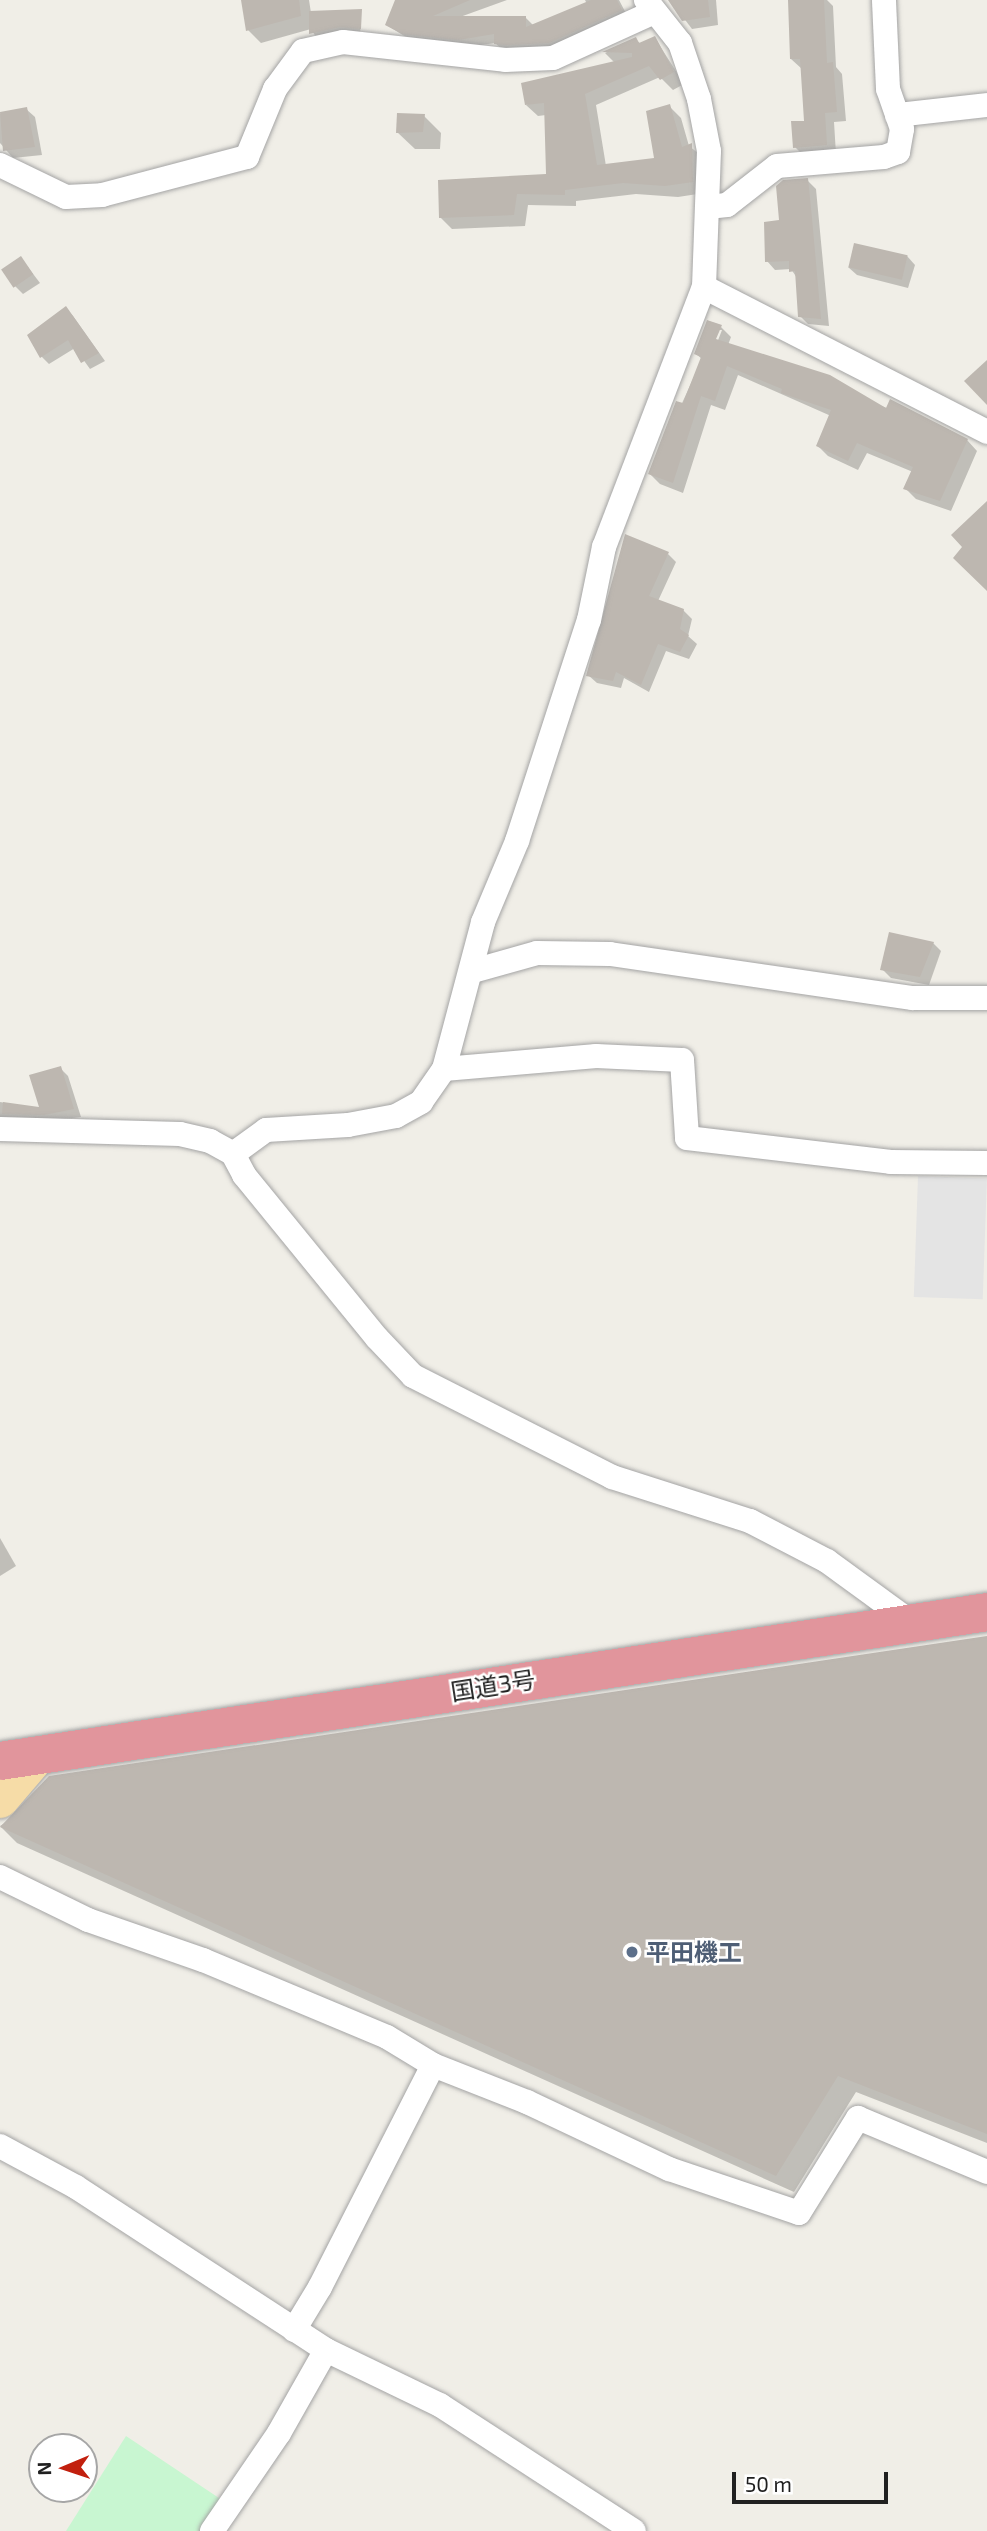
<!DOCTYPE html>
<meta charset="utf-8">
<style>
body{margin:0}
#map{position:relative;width:987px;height:2531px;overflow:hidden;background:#f0eee7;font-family:"Exo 2","Noto Sans JP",sans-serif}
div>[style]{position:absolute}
.park>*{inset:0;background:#c8f6d1}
.parking>*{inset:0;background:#e4e4e4;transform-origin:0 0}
.shadow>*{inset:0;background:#0003}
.building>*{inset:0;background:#bdb7b0;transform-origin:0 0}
.roads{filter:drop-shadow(0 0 2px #a4a4a4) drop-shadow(0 0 2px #a4a4a4)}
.street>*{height:24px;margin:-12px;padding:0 12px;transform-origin:12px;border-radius:12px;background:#fff}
.primary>*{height:38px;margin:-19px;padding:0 19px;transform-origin:19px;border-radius:19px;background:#f6dca7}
.highway>*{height:38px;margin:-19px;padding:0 19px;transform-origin:19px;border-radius:19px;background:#e1959c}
.dots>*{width:19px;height:19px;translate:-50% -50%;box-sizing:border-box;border:4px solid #fff;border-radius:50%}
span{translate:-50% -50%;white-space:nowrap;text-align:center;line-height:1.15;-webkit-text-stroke:5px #fff;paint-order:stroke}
.street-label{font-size:24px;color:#202020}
.service-label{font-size:24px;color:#4e5e75;font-weight:700}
.left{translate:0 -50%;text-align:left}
.north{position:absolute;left:28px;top:2433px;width:70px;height:70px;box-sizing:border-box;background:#fff;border:2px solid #a6a6a6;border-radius:50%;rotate:268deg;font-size:19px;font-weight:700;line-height:28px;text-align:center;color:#202020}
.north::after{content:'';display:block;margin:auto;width:24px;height:32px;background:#c2200e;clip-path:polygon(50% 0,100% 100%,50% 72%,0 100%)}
.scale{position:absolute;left:732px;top:2472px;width:156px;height:32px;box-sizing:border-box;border:4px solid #202020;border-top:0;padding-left:9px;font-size:21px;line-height:24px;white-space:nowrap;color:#202020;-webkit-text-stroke:5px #fff;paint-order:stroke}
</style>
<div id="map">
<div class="park">
<div style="clip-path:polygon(126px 2436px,222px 2500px,200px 2531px,66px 2531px)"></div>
</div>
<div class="parking">
<div style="left:918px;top:1176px;width:69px;height:121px;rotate:2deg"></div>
</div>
<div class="shadow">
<div style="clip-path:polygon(243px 0,309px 0,311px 13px,361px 19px,360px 36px,319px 42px,311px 29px,261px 43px,248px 30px)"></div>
<div style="clip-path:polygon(421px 0,507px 0,460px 17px,525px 17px,534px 26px,587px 4px,585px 0,619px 0,629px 19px,558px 51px,504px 51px,495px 43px,467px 47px,412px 41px,387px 25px)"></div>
<div style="clip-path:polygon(670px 0,716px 0,718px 25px,692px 29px)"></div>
<div style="clip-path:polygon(790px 0,827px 0,833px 6px,836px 67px,842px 74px,846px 121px,834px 122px,836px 154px,805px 157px,795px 147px,805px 122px,802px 69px,791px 59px)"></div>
<div style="clip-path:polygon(655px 38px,684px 84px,673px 90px,660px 77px,596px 105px,606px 166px,656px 159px,669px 106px,681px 118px,689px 146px,703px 157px,704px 193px,678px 197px,636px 194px,576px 201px,576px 206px,528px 205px,525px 226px,452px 229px,440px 217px,548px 176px,546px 115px,538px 116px,526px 105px,615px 63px,605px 53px,635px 39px,641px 44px)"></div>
<div style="clip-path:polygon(26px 109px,35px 117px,42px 155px,13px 158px,0 143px,0 114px)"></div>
<div style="clip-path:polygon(424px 116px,441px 133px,440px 149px,415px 149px,397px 132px)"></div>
<div style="clip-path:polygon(807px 180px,816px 189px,829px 326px,808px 324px,800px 316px,797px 278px,791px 269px,775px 270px,767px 261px,780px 222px)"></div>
<div style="clip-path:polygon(907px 256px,915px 265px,908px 288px,857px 275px,848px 267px)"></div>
<div style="clip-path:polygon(21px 258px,40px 283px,23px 294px,15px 286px)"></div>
<div style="clip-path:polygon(65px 308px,73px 316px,105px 361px,90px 369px,75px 348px,49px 364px,42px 357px,29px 336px)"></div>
<div style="clip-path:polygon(evenodd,721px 327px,731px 337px,728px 345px,967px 440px,977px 451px,951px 511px,916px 499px,906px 489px,913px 472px,867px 453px,858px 470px,828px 456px,818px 446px,831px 416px,738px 375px,725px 410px,711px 405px,683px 493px,660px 484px,650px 474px,702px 359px,696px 354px,721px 327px,718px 330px,722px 330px,715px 348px,712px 347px,718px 330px)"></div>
<div style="clip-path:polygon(668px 554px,676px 562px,658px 601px,683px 610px,692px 619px,688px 636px,697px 644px,689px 659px,666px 651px,649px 692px,624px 678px,621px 688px,597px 683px,588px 675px)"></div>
<div style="clip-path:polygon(933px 943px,941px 951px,929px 985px,891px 978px,882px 969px)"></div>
<div style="clip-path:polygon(60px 1068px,68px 1076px,81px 1117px,0 1127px,0 1102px,41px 1109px)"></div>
<div style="clip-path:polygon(0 1538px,16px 1566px,0 1576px)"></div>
<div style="clip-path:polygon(987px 1638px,987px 2143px,856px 2092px,794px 2192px,17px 1843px,0 1826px,18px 1815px,49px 1777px)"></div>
</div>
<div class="building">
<div style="clip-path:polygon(241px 0,299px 0,301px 16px,246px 31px)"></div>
<div style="clip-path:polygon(395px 0,470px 0,433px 16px,526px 16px,526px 27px,591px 0,617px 0,622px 10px,549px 43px,506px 45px,494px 44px,494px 34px,458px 40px,402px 34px,385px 25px)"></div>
<div style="clip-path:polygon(668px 0,708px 0,710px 17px,682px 21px)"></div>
<div style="clip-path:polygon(788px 0,824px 0,827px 63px,833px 62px,837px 112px,825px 113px,827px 145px,793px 148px,791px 121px,804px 121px,800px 59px,790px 59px)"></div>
<div style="clip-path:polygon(362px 9px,361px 29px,340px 27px,309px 34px,309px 11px)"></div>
<div style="clip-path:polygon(655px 36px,674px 72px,660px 80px,649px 66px,585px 94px,597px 165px,654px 158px,646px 111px,670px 104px,682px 147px,692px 143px,693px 182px,665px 186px,623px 183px,565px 190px,565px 195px,517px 194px,514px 215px,439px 218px,438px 180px,546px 174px,544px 103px,525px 105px,521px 83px,632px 57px,632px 53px,602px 52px,636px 37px,639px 43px)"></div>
<div style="clip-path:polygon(27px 107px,35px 147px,3px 151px,0 112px)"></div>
<div style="clip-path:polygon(397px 113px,425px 114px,423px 132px,396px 133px)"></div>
<div style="clip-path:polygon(808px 178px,812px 218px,821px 319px,798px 317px,795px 271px,789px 272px,789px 261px,765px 262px,764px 222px,779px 220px,776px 186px,783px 180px)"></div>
<div style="left:854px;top:243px;width:55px;height:25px;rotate:13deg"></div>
<div style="left:21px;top:256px;width:22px;height:24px;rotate:56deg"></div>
<div style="clip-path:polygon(66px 306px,99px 353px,81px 363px,68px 340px,40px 358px,27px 335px)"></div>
<div style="clip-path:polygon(707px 320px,722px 325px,716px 339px,830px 375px,886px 408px,890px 399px,968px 439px,940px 501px,903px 489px,913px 467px,857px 443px,848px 461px,816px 446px,831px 410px,781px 393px,782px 389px,727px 366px,715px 401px,701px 396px,673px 483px,648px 474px,676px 401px,683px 403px,701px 357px,694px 354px)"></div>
<div style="clip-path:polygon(987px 360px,987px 405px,964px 381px)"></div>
<div style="clip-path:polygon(987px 501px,987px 591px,953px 558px,962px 547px,951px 535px)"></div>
<div style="clip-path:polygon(625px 534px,669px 552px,649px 596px,684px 609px,680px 629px,689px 635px,680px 652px,658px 644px,641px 685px,616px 672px,613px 681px,586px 676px)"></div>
<div style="clip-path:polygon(889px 932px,934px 942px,920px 977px,880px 970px)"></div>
<div style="clip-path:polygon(61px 1066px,74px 1109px,44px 1115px,2px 1114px,3px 1102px,39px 1107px,29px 1075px)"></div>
<div style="clip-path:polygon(987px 1636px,987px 2134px,838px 2076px,776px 2176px,0 1827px,49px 1776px)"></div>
</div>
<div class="roads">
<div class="street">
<div style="left:897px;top:115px;width:91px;rotate:-6.3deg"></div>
<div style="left:0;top:165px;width:73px;rotate:25.9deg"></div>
<div style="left:66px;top:197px;width:36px;rotate:-3deg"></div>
<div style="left:102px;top:195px;width:150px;rotate:-14.7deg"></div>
<div style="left:247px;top:157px;width:74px;rotate:-67.6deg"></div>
<div style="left:275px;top:89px;width:47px;rotate:-53.6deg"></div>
<div style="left:303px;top:51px;width:41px;rotate:-12.7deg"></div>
<div style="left:343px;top:42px;width:163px;rotate:6.3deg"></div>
<div style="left:505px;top:60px;width:48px;rotate:-2.4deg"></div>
<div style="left:553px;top:58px;width:111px;rotate:-24.5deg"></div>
<div style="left:708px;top:207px;width:19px;rotate:-6deg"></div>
<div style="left:727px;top:205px;width:63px;rotate:-38deg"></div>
<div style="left:777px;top:166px;width:107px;rotate:-4.8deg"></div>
<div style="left:884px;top:157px;width:15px;rotate:-20deg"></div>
<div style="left:898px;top:152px;width:23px;rotate:-80deg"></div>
<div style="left:902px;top:129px;width:42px;rotate:-109.3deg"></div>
<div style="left:888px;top:89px;width:89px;rotate:-92.6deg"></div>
<div style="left:704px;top:287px;width:318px;rotate:27.1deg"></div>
<div style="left:473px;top:971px;width:66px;rotate:-15.7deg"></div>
<div style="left:537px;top:953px;width:73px;rotate:0.8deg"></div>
<div style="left:610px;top:954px;width:306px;rotate:8.3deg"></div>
<div style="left:913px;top:998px;width:74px"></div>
<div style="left:444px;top:1069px;width:153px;rotate:-4.9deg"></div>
<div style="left:596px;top:1056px;width:86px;rotate:2.7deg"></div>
<div style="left:682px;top:1060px;width:78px;rotate:86.3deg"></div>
<div style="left:687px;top:1138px;width:205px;rotate:6.7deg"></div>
<div style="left:891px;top:1162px;width:96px;rotate:0.6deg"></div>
<div style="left:0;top:1129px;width:180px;rotate:1.6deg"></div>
<div style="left:180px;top:1134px;width:31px;rotate:13deg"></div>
<div style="left:210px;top:1141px;width:26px;rotate:29deg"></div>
<div style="left:233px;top:1154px;width:24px;rotate:62deg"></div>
<div style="left:244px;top:1175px;width:210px;rotate:50.8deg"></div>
<div style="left:377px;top:1338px;width:52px;rotate:46.5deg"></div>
<div style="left:413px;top:1376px;width:223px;rotate:26.9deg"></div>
<div style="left:612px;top:1477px;width:145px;rotate:17.7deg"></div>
<div style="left:750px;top:1521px;width:87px;rotate:27.5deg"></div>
<div style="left:827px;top:1561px;width:100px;rotate:36.1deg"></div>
<div style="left:233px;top:1154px;width:41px;rotate:-36deg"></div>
<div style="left:266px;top:1130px;width:82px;rotate:-3.5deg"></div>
<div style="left:348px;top:1125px;width:49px;rotate:-10.6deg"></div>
<div style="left:396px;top:1116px;width:29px;rotate:-29deg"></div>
<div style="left:421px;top:1102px;width:40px;rotate:-55.1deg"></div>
<div style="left:444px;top:1069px;width:152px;rotate:-75.1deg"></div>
<div style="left:483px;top:922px;width:88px;rotate:-67.2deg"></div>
<div style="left:517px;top:841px;width:232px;rotate:-72deg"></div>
<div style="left:589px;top:620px;width:75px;rotate:-78.4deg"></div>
<div style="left:604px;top:547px;width:279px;rotate:-69deg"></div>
<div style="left:704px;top:287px;width:136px;rotate:-87.9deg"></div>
<div style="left:709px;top:151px;width:53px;rotate:-100.9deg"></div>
<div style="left:699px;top:99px;width:59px;rotate:-108.7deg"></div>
<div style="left:680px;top:43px;width:55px;rotate:-128.3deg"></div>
<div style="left:0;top:1877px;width:98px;rotate:26deg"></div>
<div style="left:88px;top:1920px;width:122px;rotate:19.2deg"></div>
<div style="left:203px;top:1960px;width:199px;rotate:22.7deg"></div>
<div style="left:387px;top:2037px;width:54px;rotate:31.3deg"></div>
<div style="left:433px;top:2065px;width:101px;rotate:21.5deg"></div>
<div style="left:527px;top:2102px;width:157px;rotate:25.3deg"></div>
<div style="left:669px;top:2169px;width:137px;rotate:18.7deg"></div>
<div style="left:799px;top:2213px;width:112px;rotate:-58.2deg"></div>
<div style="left:858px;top:2118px;width:140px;rotate:22.7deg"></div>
<div style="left:0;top:2146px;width:86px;rotate:28.3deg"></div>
<div style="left:76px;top:2187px;width:298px;rotate:33.1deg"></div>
<div style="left:326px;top:2350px;width:127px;rotate:25.8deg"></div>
<div style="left:440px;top:2405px;width:231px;rotate:33deg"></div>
<div style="left:294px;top:2330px;width:50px;rotate:-58.8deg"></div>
<div style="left:320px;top:2287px;width:249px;rotate:-63deg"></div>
<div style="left:212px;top:2531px;width:119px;rotate:-55.6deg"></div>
<div style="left:279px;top:2433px;width:95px;rotate:-60.5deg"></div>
</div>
<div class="primary">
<div style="left:0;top:1799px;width:54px;rotate:-49.5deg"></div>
</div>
<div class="highway">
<div style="left:0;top:1761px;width:998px;rotate:-8.58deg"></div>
</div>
</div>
<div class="dots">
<div style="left:632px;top:1952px;background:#5c6f8a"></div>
</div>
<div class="street-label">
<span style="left:493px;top:1685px;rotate:-9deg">国道3号</span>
</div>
<div class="service-label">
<span class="left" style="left:646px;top:1952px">平田機工</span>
</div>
<div class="north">N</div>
<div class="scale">50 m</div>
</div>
